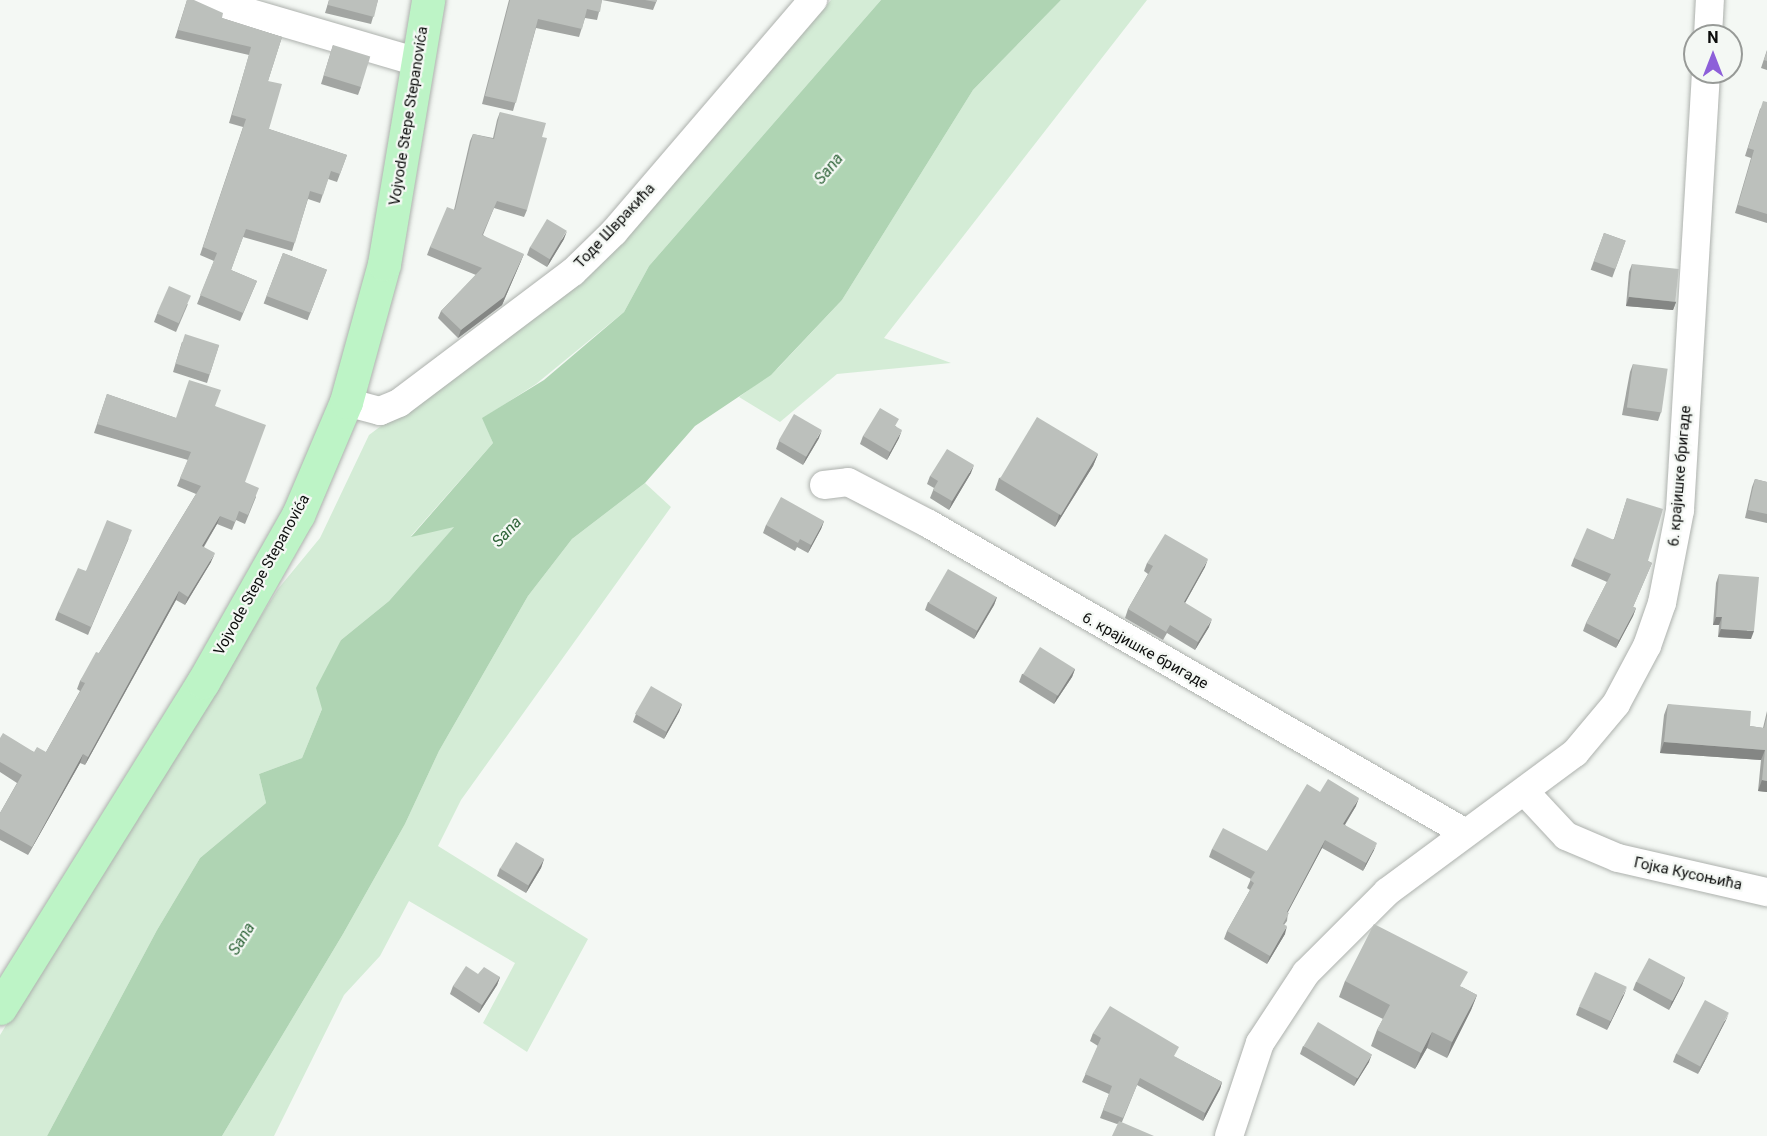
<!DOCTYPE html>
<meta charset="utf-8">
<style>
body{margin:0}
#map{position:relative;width:1767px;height:1136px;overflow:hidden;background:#f4f8f4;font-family:Roboto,sans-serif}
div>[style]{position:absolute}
.green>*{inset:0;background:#d4ecd6}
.water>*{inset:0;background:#afd4b3}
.roads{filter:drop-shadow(0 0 2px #adb1ad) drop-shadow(0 0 2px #adb1ad)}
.street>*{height:28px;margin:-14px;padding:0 14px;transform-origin:14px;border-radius:14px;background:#fff}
.primary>*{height:33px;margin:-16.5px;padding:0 16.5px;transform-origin:16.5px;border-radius:16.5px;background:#bdf4c6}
.wall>*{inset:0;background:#a2a5a2;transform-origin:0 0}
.shaded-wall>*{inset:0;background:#848684}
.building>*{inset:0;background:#bcc0bc;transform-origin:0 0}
span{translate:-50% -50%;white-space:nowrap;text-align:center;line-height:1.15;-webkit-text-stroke:4.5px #f4f8f4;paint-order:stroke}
.street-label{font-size:15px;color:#0c0d0c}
.water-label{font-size:16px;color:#30653a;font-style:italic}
.north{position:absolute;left:1683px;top:24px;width:60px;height:60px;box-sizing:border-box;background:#f4f8f4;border:2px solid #979a97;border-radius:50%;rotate:0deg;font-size:16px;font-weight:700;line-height:24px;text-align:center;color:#0c0d0c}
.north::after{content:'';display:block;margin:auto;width:21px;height:27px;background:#8d5fd9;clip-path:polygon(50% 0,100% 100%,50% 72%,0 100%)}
</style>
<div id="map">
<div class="green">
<div style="clip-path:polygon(831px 0,881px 0,649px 266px,624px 312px,536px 384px,483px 418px,493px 443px,411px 536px,455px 526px,389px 601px,341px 640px,322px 709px,302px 758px,259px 774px,266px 803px,200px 858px,157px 930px,47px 1136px,0 1136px,0 1035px,278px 589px,320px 538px,369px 435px,510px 329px,757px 85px)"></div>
<div style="clip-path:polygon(1061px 0,1147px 0,884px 338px,951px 363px,837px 374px,780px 422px,739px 397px,778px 368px,842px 300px,973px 90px)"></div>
<div style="clip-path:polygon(645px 483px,671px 507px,461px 800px,438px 846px,588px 939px,527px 1052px,483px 1023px,515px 963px,409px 901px,380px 956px,344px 995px,274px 1136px,222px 1136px,343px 934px,405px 824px,439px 751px,528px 596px,572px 539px)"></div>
</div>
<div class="water">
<div style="clip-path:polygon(881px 0,1061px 0,973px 90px,842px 300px,771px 375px,695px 426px,645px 483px,572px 539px,528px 596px,439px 751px,405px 824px,343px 934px,222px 1136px,47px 1136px,157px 930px,200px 858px,266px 803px,259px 774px,302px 758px,322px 709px,316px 688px,341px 640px,389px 601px,454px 527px,411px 537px,493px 443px,482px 418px,544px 380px,624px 312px,649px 266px)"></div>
</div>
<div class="roads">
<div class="street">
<div style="left:206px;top:0;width:221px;rotate:16.3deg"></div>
<div style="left:1708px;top:36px;width:36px;rotate:-87deg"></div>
<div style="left:346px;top:402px;width:35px;rotate:15deg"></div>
<div style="left:380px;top:411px;width:21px;rotate:-23deg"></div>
<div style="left:399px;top:403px;width:218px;rotate:-37deg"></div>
<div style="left:573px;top:272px;width:57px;rotate:-44.3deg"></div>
<div style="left:614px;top:232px;width:306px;rotate:-49.4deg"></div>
<div style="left:824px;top:485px;width:24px;rotate:-7deg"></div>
<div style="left:848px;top:482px;width:91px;rotate:27.4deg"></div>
<div style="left:929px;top:524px;width:617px;rotate:29.93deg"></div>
<div style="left:1525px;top:792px;width:60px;rotate:47deg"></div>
<div style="left:1566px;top:836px;width:56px;rotate:22.9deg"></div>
<div style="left:1618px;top:858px;width:153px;rotate:12.9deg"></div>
<div style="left:1229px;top:1136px;width:98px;rotate:-71.6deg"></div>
<div style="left:1260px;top:1043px;width:84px;rotate:-56.7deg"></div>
<div style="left:1306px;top:973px;width:115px;rotate:-45deg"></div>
<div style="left:1387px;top:892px;width:234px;rotate:-36.5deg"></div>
<div style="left:1575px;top:753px;width:64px;rotate:-50.1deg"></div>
<div style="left:1616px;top:704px;width:66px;rotate:-61.9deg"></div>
<div style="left:1647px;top:646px;width:46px;rotate:-70.8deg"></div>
<div style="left:1662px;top:603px;width:95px;rotate:-79deg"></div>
<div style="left:1680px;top:510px;width:439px;rotate:-86.6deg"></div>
</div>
<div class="primary">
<div style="left:0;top:1008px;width:384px;rotate:-58.1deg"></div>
<div style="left:203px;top:682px;width:192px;rotate:-60.4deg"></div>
<div style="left:298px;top:515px;width:123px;rotate:-67deg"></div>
<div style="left:346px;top:402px;width:143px;rotate:-74.6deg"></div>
<div style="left:384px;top:264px;width:268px;rotate:-80.5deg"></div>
</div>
</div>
<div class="wall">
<div style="clip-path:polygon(187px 0,222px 18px,282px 37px,268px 81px,269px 129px,347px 155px,337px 182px,328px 179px,320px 203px,308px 199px,292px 251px,243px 237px,231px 270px,257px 281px,240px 321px,197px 304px,214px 261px,200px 255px,243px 127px,229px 123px,249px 55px,175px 38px)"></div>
<div style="clip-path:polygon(329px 0,378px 0,371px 24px,325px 13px)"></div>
<div style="clip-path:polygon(509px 0,657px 0,653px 10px,602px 0,597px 20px,585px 18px,579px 37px,536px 28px,513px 111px,482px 104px)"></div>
<div style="clip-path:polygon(333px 45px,361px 87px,358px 95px,321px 84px)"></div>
<div style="clip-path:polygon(1767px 50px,1767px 70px,1761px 68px)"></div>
<div style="clip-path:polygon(1767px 102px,1767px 223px,1735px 213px,1751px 158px,1745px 156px,1760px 109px)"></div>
<div style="clip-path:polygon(500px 112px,527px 210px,524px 217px,494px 208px,483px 235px,521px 261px,502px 305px,458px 338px,438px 318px,441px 311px,476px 275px,427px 255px,430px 247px,454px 210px,470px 141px,473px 134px,493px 138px,497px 120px)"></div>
<div style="left:1604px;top:233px;width:23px;height:39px;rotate:20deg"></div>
<div style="clip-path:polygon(564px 239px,547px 267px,527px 255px,530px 247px)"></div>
<div style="left:283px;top:253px;width:47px;height:54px;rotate:21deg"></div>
<div style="clip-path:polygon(1632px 264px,1676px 302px,1673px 310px,1626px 306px,1629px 272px)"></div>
<div style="clip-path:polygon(188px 304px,176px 332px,154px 322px,157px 314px)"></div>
<div style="clip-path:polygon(182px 342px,219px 345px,207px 383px,173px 372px)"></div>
<div style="clip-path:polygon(1633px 364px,1661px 412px,1658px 421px,1622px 415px,1630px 372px)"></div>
<div style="clip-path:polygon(107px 394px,176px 418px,215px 406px,245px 482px,256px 497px,245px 524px,236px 520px,232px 530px,217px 524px,204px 547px,211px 562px,185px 605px,176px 600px,85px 765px,80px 763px,28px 855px,0 840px,0 813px,17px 783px,0 772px,0 738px,34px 752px,46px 752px,80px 691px,77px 689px,80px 681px,99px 653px,196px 494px,177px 486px,188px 460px,94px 433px)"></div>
<div style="clip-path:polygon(896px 426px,899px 438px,887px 460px,860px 444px,863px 436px)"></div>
<div style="clip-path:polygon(819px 438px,803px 465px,776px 449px,779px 441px)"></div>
<div style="clip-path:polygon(1098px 454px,1093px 466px,1055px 527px,995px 490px,999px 478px)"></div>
<div style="clip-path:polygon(971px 473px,949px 510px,930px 498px,934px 488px,927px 484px,930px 476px)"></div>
<div style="clip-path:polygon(1755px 479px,1767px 482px,1767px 523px,1745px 518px,1752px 487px)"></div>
<div style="clip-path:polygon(1627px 498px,1648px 561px,1652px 563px,1633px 607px,1636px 608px,1633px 616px,1616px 648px,1583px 631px,1586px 623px,1607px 582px,1571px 566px,1574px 558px,1614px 539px)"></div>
<div style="clip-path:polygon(824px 521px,821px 529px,808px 553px,797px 547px,795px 551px,763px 533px,766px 525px)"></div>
<div style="clip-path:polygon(129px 538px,88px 635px,55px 620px,58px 612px,86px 571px)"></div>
<div style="clip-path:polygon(1147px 563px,1205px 567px,1185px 603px,1209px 627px,1195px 650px,1167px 633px,1163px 640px,1125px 618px,1128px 609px,1148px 574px,1144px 571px)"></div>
<div style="clip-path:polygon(1719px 574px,1751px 639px,1718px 637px,1719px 625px,1713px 625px,1716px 583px)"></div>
<div style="clip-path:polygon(997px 597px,994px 605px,974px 639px,925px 610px,928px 602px)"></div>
<div style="clip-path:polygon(1075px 669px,1072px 677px,1054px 704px,1019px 682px,1022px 674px)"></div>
<div style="clip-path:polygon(682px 704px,679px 712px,664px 739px,633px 722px,636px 714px)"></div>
<div style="clip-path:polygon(1668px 704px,1750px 726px,1763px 728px,1767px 711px,1767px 792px,1758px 791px,1761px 760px,1660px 753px,1664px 715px)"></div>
<div style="clip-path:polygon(1320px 792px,1356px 806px,1345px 825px,1374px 850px,1363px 871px,1322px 848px,1288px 912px,1287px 921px,1284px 925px,1285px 934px,1267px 964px,1224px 939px,1227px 931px,1250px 890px,1247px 888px,1251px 879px,1209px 857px,1212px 849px,1267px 851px)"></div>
<div style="clip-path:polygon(544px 859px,541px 868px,526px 893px,497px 876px,500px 868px)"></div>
<div style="clip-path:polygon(478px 974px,500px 977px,497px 985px,479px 1013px,450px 994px,453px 986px)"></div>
<div style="clip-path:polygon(1685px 977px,1682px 985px,1669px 1010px,1633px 990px,1636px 982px)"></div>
<div style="clip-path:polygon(1345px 981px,1462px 987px,1477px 995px,1471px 1010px,1447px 1058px,1427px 1048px,1415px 1069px,1371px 1046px,1377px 1030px,1383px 1019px,1339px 997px)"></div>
<div style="clip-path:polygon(1624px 995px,1607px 1030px,1576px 1015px,1579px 1007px)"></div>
<div style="clip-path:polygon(1726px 1020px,1698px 1074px,1673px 1062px,1676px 1054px)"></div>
<div style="clip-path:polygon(1093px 1033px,1175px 1057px,1222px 1082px,1220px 1089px,1203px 1121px,1137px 1085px,1122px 1122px,1117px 1124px,1100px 1118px,1109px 1094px,1082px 1082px,1098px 1046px,1090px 1041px)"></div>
<div style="clip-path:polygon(1303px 1046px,1369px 1062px,1354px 1086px,1300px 1054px)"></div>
</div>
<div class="shaded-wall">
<div style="clip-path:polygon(567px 231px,564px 239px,547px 267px,550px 259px)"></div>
<div style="clip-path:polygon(524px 254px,502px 305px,458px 338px,461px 330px)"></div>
<div style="clip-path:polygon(1629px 297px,1676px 302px,1673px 310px,1626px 306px)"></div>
<div style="clip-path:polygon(822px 430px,819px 438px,803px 465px,806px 457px)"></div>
<div style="clip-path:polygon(902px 430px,899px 438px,887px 460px,890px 452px)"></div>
<div style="clip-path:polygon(1098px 454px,1093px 466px,1055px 527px,1059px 515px)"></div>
<div style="clip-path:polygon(974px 465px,971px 473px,949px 510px,952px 501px)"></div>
<div style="clip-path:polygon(220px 516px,217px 524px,199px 554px,202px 546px)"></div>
<div style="clip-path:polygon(824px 521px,821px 529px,808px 553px,811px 545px)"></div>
<div style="clip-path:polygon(215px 553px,211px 562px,185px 605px,188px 597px)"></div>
<div style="clip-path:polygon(1208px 559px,1205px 567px,1181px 610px,1184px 602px)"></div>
<div style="clip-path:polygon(179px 591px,176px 600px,85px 765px,88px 757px)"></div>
<div style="clip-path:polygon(997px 597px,994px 605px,974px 639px,977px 631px)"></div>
<div style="clip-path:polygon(1636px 608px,1633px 616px,1616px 648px,1619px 640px)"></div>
<div style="clip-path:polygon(1716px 617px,1722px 617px,1719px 625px,1713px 625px)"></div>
<div style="clip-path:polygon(1212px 619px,1209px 627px,1195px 650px,1198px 642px)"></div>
<div style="clip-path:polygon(1721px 629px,1754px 631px,1751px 639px,1718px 637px)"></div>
<div style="clip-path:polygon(1075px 669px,1072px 677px,1054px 704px,1057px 696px)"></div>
<div style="clip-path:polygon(682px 704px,679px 712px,664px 739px,667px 731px)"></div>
<div style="clip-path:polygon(1664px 742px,1765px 750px,1761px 760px,1660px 753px)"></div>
<div style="clip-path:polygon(83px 754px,80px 763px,28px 855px,32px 847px)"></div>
<div style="clip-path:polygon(1762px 780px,1767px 781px,1767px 792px,1758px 791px)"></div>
<div style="clip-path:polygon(1359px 798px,1356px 806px,1340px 832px,1343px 824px)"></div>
<div style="clip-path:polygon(1325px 840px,1322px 848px,1284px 919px,1287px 912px)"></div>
<div style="clip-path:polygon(1377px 843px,1374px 850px,1363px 871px,1366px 863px)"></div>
<div style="clip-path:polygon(544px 859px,541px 868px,526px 893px,529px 885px)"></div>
<div style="clip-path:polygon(1287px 926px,1285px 934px,1267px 964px,1270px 956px)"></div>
<div style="clip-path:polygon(500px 977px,497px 985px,479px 1013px,482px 1005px)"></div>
<div style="clip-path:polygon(1685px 977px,1682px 985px,1669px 1010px,1672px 1001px)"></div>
<div style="clip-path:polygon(1627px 987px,1624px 995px,1607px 1030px,1610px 1022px)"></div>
<div style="clip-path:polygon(1477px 995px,1471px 1010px,1447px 1058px,1452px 1042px)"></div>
<div style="clip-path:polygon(1729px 1013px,1726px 1020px,1698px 1074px,1701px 1067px)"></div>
<div style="clip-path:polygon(1432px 1032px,1427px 1048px,1415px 1069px,1421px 1053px)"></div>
<div style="clip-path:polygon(1372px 1054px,1369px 1062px,1354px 1086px,1357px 1078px)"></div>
<div style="clip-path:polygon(1222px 1082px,1220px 1089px,1203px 1121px,1205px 1113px)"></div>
</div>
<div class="building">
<div style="clip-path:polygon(187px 0,194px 0,223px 13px,222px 18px,282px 37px,268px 81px,282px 84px,269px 129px,347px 155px,340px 174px,331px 171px,323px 195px,310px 191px,295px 243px,246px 229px,231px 270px,257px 281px,243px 313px,200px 295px,217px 253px,203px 247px,246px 119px,232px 115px,251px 47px,178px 30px)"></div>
<div style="clip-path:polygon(329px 0,378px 0,374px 17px,328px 5px)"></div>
<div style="clip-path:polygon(510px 0,602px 0,600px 12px,587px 9px,582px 29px,538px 19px,516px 103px,485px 96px)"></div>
<div style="clip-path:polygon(645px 0,657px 0,656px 2px)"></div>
<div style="left:333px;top:45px;width:39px;height:32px;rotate:17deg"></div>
<div style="clip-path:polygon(1767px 51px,1767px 61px,1764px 60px)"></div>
<div style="clip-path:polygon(1763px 101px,1767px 102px,1767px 214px,1738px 205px,1754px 150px,1748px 148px)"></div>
<div style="clip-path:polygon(500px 112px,546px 123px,542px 137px,547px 138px,527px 210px,497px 201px,482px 235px,524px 254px,504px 297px,461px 330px,441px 311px,482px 268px,430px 247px,447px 207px,455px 210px,473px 134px,494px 139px)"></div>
<div style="left:547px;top:219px;width:23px;height:33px;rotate:31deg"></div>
<div style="left:1604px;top:233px;width:23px;height:30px;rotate:20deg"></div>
<div style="left:283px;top:253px;width:47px;height:46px;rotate:21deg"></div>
<div style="left:1632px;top:264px;width:47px;height:33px;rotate:6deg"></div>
<div style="left:169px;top:286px;width:24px;height:30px;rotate:24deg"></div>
<div style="left:185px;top:334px;width:36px;height:31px;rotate:18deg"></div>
<div style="left:1633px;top:364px;width:35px;height:44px;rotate:8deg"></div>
<div style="clip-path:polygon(189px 380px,221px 390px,215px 406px,266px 425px,245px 482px,259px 488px,248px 515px,239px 511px,235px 522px,220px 516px,202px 546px,215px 553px,188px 597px,179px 591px,88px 757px,83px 754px,32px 847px,0 829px,0 813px,22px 775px,0 762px,0 738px,3px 733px,34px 752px,37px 747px,46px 752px,85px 683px,80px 681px,96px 652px,99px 653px,201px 486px,180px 478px,191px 452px,97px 424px,107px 394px,176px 418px)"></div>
<div style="clip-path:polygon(880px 408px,899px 419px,895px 426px,902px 430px,890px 452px,863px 436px)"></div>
<div style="left:794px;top:414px;width:32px;height:31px;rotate:30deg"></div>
<div style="left:1037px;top:417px;width:71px;height:72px;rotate:31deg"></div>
<div style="clip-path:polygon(947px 449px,974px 465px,952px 501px,933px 490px,938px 481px,930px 476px)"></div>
<div style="clip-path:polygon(1755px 479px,1767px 482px,1767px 514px,1748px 510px)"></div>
<div style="clip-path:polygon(781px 497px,824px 521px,811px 545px,800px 539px,798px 543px,766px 525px)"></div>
<div style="clip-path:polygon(1627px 498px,1663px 509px,1648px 561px,1652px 563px,1633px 607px,1636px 608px,1619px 640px,1586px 623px,1611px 574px,1574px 558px,1587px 528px,1614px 540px)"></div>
<div style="clip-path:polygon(107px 520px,132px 530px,91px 627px,58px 612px,78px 568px,86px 571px)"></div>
<div style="clip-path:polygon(1165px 534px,1208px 559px,1184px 602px,1212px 619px,1198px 642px,1170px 625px,1166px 632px,1128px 609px,1153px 566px,1147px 563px)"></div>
<div style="left:948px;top:569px;width:56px;height:39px;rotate:30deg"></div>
<div style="clip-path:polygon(1719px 574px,1759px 577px,1754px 631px,1721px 629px,1722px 617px,1716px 617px)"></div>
<div style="left:1040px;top:647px;width:41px;height:32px;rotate:32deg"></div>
<div style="left:651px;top:686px;width:36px;height:32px;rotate:30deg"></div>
<div style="clip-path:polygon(1668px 704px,1751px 711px,1750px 726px,1764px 728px,1767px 716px,1767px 781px,1762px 780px,1765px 750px,1664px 742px)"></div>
<div style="clip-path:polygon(1328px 779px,1359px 798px,1343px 824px,1377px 843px,1366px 863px,1325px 840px,1287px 912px,1289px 913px,1283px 924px,1287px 926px,1270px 956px,1227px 931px,1254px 883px,1250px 880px,1255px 872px,1212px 849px,1223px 828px,1267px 851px,1307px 784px,1320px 792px)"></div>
<div style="left:516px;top:842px;width:33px;height:31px;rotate:31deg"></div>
<div style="clip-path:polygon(1374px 924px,1468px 972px,1460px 986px,1477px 995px,1452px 1042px,1432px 1032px,1421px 1053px,1377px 1030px,1390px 1005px,1345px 981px)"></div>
<div style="left:1649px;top:958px;width:41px;height:27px;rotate:28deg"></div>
<div style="clip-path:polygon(466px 966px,478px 974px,484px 967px,500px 977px,482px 1005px,453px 986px)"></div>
<div style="left:1595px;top:972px;width:35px;height:38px;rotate:25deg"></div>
<div style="left:1705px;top:1000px;width:27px;height:61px;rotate:28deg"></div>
<div style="clip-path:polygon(1110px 1006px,1179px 1047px,1174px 1056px,1222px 1082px,1205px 1113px,1140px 1078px,1123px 1118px,1103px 1110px,1112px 1086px,1085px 1074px,1101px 1038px,1093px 1033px)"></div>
<div style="left:1318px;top:1022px;width:63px;height:28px;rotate:31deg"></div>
<div style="clip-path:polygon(1119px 1121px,1154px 1136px,1112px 1136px)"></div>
</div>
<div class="street-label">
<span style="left:409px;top:116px;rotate:-81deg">Vojvode Stepe Stepanovića</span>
<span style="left:615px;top:226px;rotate:-47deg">Тоде Швракића</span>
<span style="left:1680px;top:476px;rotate:-85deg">6. крајишке бригаде</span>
<span style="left:262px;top:575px;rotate:-61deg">Vojvode Stepe Stepanovića</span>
<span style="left:1145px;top:651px;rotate:29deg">6. крајишке бригаде</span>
<span style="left:1688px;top:874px;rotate:12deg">Гојка Кусоњића</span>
</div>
<div class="water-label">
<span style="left:829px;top:169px;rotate:-50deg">Sana</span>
<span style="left:507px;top:532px;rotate:-47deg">Sana</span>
<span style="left:242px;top:939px;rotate:-58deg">Sana</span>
</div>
<div class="north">N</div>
</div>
